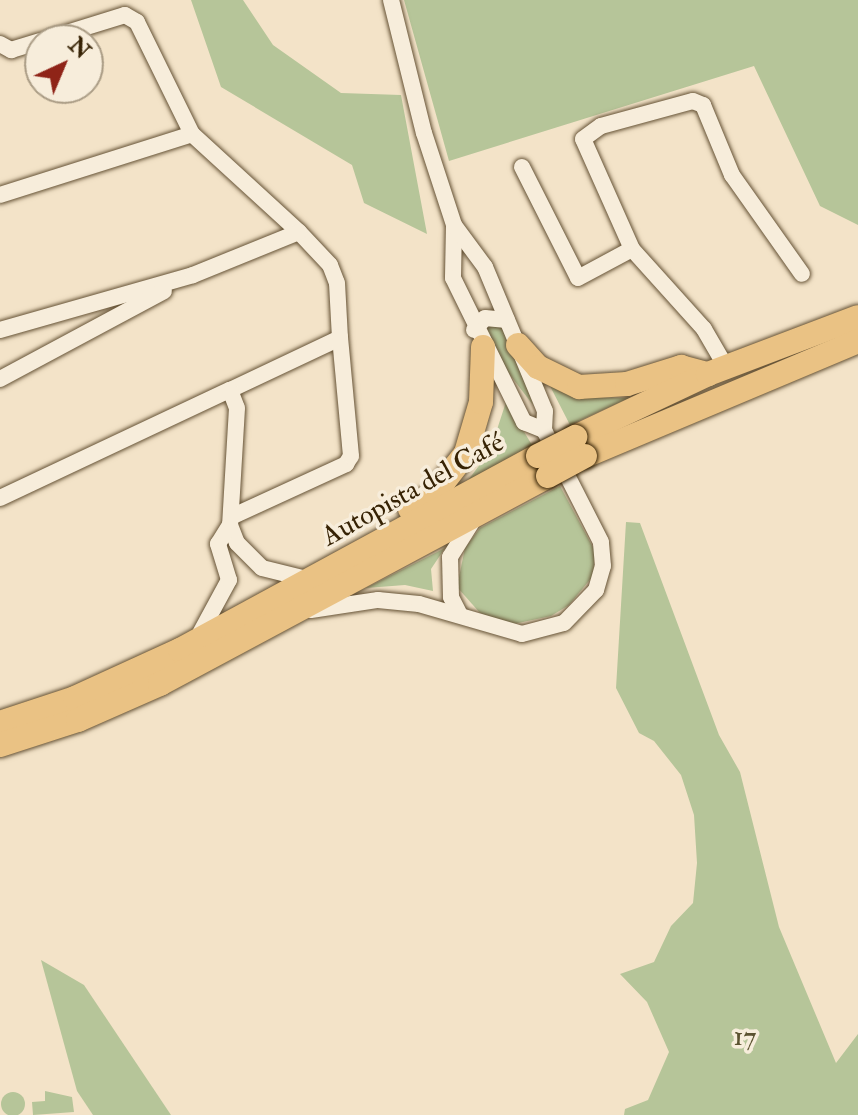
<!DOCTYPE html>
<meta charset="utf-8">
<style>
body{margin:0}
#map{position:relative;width:858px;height:1115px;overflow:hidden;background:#f3e3c8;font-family:"IM FELL Double Pica",serif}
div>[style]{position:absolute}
.green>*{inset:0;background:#b6c599}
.round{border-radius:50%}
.roads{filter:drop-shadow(0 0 2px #655235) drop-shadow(0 0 2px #655235)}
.minor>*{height:16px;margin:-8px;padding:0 8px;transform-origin:8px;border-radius:8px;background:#f7eddb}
.highway>*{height:24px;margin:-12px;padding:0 12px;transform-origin:12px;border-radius:12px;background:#eac284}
.bridges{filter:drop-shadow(0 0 2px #362204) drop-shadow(0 0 2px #362204)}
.highway-bridge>*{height:24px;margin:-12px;padding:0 12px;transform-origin:12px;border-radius:12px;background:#eac284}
span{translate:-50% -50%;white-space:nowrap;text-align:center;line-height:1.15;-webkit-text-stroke:7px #f7eddb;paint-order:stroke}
.street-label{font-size:28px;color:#362204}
.park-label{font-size:28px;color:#5c5331;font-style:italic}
.north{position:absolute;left:24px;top:24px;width:80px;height:80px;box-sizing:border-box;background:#f7eddb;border:2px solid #aa9c85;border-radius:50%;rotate:44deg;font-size:22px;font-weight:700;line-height:32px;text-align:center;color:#362204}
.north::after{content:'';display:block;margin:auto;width:28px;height:36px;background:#8f2418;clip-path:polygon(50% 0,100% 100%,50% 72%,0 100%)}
</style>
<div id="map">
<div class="green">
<div style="clip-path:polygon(191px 0,243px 0,273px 45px,341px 93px,401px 95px,427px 234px,364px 203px,352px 165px,221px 87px)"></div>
<div style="clip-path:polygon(404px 0,858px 0,858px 225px,820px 206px,754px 66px,449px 161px)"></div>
<div style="clip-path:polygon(500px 323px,509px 334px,533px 405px,481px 337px,489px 324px)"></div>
<div style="clip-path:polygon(550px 386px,575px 397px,629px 398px,570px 425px)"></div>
<div style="clip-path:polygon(506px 402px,532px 445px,466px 483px,490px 451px)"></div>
<div style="clip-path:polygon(560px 486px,595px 551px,593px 576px,569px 605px,551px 616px,509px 625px,480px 613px,457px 587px,465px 548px,480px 528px)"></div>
<div style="clip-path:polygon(626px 522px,640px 523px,719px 735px,740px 772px,779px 927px,836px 1063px,858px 1034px,858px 1115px,624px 1115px,625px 1109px,648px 1100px,669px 1052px,647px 1002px,620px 974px,654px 962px,671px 926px,693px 903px,697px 863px,694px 815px,681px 775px,654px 741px,639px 733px,616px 688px)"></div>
<div style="clip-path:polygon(445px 548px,431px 569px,433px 591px,405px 585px,366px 588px)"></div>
<div style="clip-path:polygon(41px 960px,84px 985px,171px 1115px,93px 1115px,77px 1091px)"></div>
<div style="clip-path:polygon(45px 1091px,72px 1097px,74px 1112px,33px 1115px,32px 1102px,45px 1101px)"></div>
<div class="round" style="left:1px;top:1092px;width:24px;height:24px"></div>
</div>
<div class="roads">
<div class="minor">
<div style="left:391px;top:0;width:137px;rotate:76.1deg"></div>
<div style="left:424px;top:133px;width:97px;rotate:71.9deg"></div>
<div style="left:454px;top:225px;width:53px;rotate:91.1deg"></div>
<div style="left:453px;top:278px;width:161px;rotate:63.8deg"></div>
<div style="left:524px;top:422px;width:22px;rotate:22deg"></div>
<div style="left:0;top:44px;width:13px;rotate:29deg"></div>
<div style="left:11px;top:50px;width:30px;rotate:-17deg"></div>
<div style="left:192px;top:134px;width:145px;rotate:42.5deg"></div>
<div style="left:299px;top:232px;width:45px;rotate:46.8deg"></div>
<div style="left:330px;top:265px;width:19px;rotate:69deg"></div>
<div style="left:337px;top:283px;width:55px;rotate:86.9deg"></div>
<div style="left:340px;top:338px;width:122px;rotate:154.7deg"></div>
<div style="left:522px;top:167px;width:124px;rotate:63.2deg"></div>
<div style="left:578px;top:278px;width:61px;rotate:-28.2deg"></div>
<div style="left:0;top:195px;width:201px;rotate:-17.6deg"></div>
<div style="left:192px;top:134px;width:125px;rotate:-116.2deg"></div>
<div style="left:137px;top:22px;width:14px;rotate:-150deg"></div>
<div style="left:125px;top:15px;width:85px;rotate:162.8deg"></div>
<div style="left:0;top:330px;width:201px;rotate:-15.9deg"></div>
<div style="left:193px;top:275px;width:114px;rotate:-22.1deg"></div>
<div style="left:474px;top:330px;width:16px;rotate:-47deg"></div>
<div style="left:485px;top:318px;width:22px;rotate:5deg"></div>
<div style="left:726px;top:367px;width:44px;rotate:-120.1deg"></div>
<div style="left:704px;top:329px;width:108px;rotate:-132deg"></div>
<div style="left:632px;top:249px;width:120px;rotate:-114deg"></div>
<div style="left:583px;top:139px;width:22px;rotate:-36deg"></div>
<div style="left:601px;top:126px;width:95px;rotate:-15.2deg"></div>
<div style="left:693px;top:101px;width:11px;rotate:22deg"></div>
<div style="left:703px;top:105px;width:76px;rotate:67.5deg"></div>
<div style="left:732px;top:175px;width:121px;rotate:54.7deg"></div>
<div style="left:0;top:379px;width:186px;rotate:-28.2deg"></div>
<div style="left:0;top:498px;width:254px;rotate:-25.2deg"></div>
<div style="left:230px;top:390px;width:19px;rotate:69deg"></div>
<div style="left:237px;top:408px;width:117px;rotate:93.4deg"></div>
<div style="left:230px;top:525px;width:19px;rotate:69deg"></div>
<div style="left:237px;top:543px;width:35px;rotate:45deg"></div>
<div style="left:262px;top:568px;width:49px;rotate:14deg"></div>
<div style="left:231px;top:517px;width:127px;rotate:-24.7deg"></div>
<div style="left:346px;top:464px;width:9px;rotate:-58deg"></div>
<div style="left:351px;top:456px;width:119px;rotate:-95.3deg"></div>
<div style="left:311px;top:610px;width:68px;rotate:-8.5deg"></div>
<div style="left:378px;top:600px;width:41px;rotate:5.6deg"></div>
<div style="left:419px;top:604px;width:107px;rotate:16.2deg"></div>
<div style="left:522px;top:634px;width:43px;rotate:-14.7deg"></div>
<div style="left:564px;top:623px;width:46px;rotate:-45.9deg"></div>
<div style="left:596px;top:590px;width:25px;rotate:-74deg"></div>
<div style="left:603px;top:566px;width:24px;rotate:-95deg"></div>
<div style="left:601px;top:542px;width:126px;rotate:-117deg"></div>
<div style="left:544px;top:430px;width:19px;rotate:-87deg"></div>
<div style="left:545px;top:411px;width:156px;rotate:-112.6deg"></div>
<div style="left:485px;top:267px;width:52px;rotate:-126.4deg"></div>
<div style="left:460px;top:615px;width:20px;rotate:-117deg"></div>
<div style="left:451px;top:597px;width:40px;rotate:-91.4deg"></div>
<div style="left:450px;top:557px;width:41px;rotate:-57.8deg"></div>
<div style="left:198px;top:637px;width:65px;rotate:-61.5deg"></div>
<div style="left:229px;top:580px;width:38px;rotate:-107deg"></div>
<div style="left:218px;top:544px;width:22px;rotate:-58deg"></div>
</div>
<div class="highway">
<div style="left:518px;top:345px;width:30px;rotate:48deg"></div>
<div style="left:538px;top:367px;width:46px;rotate:26deg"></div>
<div style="left:579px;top:387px;width:48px;rotate:-3.6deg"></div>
<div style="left:627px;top:384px;width:57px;rotate:-17.5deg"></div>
<div style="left:681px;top:367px;width:28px;rotate:15deg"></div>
<div style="left:575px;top:437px;width:147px;rotate:-25.3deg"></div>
<div style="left:708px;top:374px;width:160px;rotate:-20.8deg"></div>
<div style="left:585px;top:456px;width:296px;rotate:-22.8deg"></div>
<div style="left:410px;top:509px;width:28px;rotate:-32deg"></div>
<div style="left:434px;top:494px;width:52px;rotate:-52deg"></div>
<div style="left:466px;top:453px;width:53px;rotate:-73.6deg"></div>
<div style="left:481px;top:402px;width:55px;rotate:-87.9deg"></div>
<div style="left:0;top:723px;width:79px;rotate:-18.4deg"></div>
<div style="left:75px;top:698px;width:115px;rotate:-24.6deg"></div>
<div style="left:180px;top:650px;width:407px;rotate:-28.5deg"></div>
<div style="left:0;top:745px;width:82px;rotate:-17.8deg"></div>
<div style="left:78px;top:720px;width:90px;rotate:-23.7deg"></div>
<div style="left:160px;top:684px;width:440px;rotate:-28.2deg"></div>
</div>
</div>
<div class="bridges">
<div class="highway-bridge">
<div style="left:538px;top:456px;width:42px;rotate:-27.2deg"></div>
<div style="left:548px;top:476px;width:42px;rotate:-28.4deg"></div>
</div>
</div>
<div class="street-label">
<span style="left:413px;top:490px;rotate:-29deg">Autopista del Café</span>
</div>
<div class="park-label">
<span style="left:745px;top:1037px">17</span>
</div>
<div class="north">N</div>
</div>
